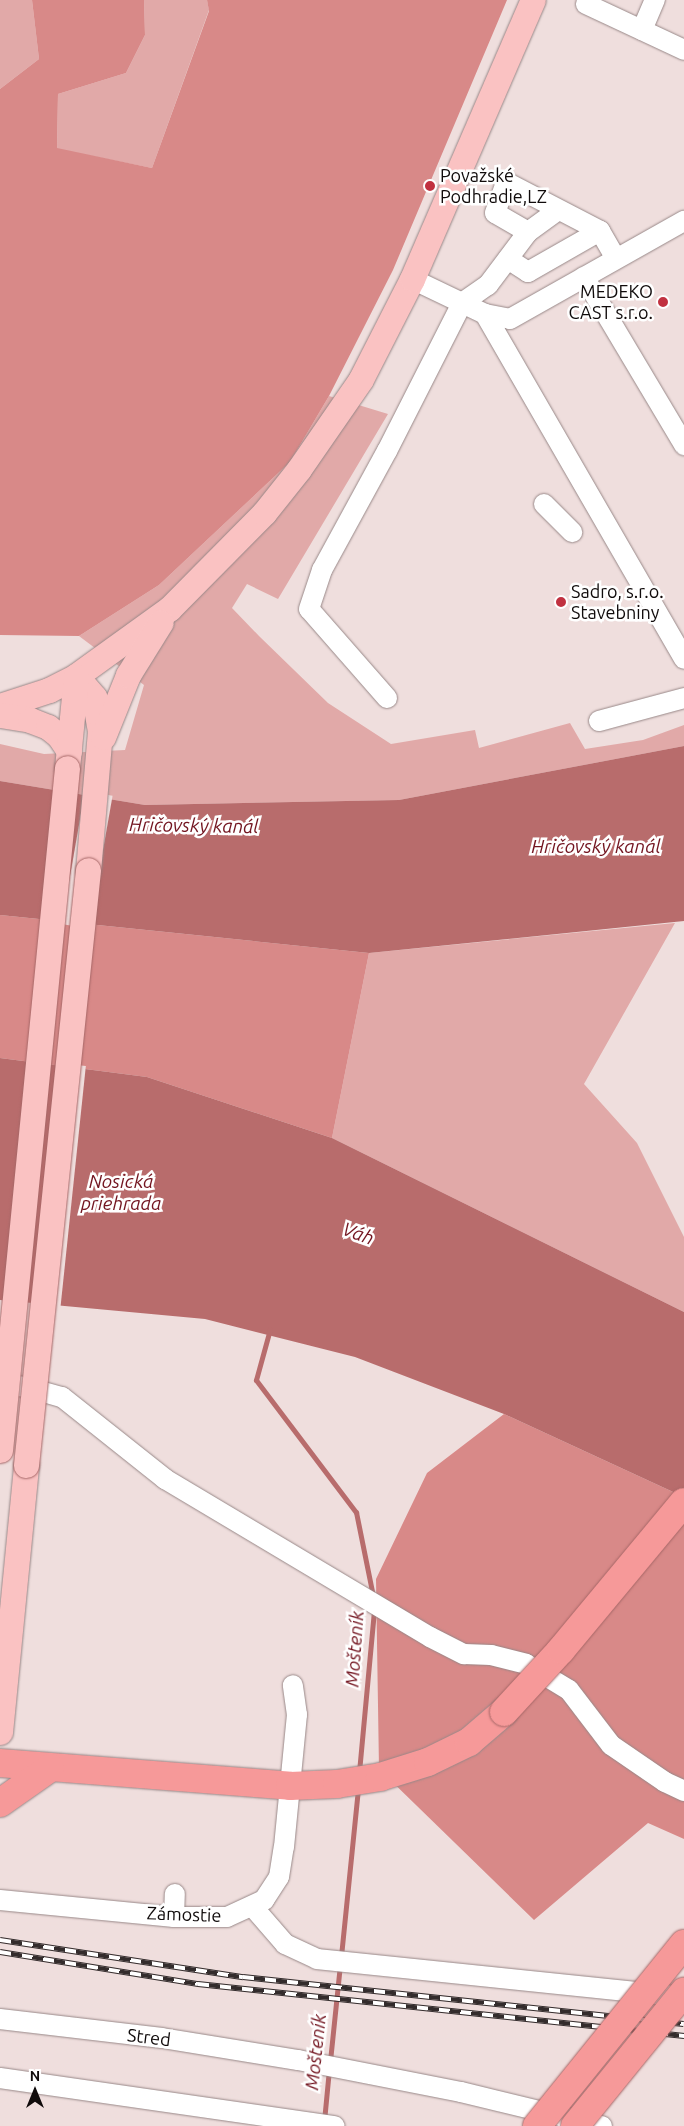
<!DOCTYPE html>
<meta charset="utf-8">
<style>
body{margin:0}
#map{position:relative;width:684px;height:2126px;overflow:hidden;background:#efdedd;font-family:Ubuntu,sans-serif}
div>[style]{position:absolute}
.green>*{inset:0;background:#e1a9a8}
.forest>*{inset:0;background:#d88988}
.water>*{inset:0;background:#b86c6c}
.pier>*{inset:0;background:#efdedd;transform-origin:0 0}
.stream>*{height:5px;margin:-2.5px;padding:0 2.5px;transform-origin:2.5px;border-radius:2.5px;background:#b86c6c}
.roads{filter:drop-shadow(0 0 1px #988888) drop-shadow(0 0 1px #988888)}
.minor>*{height:20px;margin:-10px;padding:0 10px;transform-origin:10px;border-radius:10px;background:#fff}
.major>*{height:25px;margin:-12.5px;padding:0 12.5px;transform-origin:12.5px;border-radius:12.5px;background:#fac2c2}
.highway>*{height:28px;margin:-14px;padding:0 14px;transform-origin:14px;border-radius:14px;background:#f69999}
.rail>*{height:5.5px;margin-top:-2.75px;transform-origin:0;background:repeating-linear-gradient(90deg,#fff 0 11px,#332c2c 0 22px);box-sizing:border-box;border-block:1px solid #332c2c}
.bridges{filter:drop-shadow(0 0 1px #a66767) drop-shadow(0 0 1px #a66767)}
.major-bridge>*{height:25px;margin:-12.5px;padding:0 12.5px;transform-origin:12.5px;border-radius:12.5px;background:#fac2c2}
.highway-bridge>*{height:28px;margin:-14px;padding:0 14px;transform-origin:14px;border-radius:14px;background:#f69999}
.dots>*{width:14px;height:14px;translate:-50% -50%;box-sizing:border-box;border:2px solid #fff;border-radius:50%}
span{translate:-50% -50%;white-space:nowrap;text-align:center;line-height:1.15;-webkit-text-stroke:5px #fff;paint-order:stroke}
.poi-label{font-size:18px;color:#100b0b}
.left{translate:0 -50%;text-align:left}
.right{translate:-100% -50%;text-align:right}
.street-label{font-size:18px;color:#100b0b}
.water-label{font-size:19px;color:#731520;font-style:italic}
.north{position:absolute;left:10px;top:2066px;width:50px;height:50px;-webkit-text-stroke:4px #fff;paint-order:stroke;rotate:0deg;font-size:14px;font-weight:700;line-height:20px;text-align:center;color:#100b0b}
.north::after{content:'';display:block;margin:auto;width:18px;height:22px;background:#100b0b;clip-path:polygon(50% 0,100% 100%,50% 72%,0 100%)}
</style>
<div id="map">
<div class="green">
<div style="clip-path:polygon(0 0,32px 0,39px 59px,0 89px)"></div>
<div style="clip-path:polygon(144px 0,207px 0,209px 10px,152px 168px,57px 149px,58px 94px,126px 73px,145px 35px)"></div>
<div style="clip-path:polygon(329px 396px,388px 414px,278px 599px,247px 584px,232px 608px,259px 636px,328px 703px,391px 744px,475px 730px,479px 748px,570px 723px,585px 749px,643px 740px,684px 725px,684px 746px,399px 800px,145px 805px,0 781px,0 744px,44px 754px,125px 750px,144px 685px,79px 636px,159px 585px,290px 462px)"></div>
<div style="clip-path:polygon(675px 923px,584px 1084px,637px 1143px,684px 1237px,684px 1312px,332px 1138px,369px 953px)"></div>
</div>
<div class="forest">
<div style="clip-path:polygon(32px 0,144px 0,145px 35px,126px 73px,58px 94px,57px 148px,152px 168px,209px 11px,207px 0,507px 0,393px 270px,329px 396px,290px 462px,159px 585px,79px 636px,0 635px,0 89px,39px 59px)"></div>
<div style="clip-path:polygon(0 915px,369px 953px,332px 1138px,147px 1077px,0 1058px)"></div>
<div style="clip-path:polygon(504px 1414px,684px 1497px,684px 1839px,648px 1823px,534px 1920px,379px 1769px,376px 1579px,427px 1473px)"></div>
</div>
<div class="water">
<div style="clip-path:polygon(684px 746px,684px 921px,369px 953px,0 915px,0 781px,145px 805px,399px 800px)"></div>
<div style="clip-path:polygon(0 1058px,147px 1077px,332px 1138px,684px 1312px,684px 1497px,504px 1414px,355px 1357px,205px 1319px,0 1300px)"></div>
</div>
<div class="pier">
<div style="left:85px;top:791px;width:28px;height:135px;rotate:10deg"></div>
<div style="left:58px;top:1063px;width:28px;height:244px;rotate:6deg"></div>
</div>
<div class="stream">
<div style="left:270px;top:1329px;width:53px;rotate:105.4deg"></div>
<div style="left:256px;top:1380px;width:166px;rotate:52.9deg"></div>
<div style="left:356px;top:1512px;width:86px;rotate:78.6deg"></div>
<div style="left:359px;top:1772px;width:164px;rotate:-84.7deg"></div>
<div style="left:341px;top:1956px;width:169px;rotate:-84.2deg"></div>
<div style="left:330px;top:2061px;width:97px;rotate:-84.1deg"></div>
<div style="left:324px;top:2121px;width:52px;rotate:-84.5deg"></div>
</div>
<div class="roads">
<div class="minor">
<div style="left:586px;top:4px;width:108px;rotate:25.1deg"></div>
<div style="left:642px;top:30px;width:33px;rotate:-67deg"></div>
<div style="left:528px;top:232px;width:38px;rotate:-150deg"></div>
<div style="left:495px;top:213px;width:33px;rotate:-70deg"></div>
<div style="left:506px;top:182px;width:106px;rotate:27.5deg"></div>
<div style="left:600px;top:231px;width:32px;rotate:60deg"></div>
<div style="left:508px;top:259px;width:24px;rotate:33deg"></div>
<div style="left:528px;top:272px;width:83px;rotate:-29.7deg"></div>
<div style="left:584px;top:277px;width:196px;rotate:59.2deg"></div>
<div style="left:412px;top:279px;width:81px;rotate:25.6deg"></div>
<div style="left:485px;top:314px;width:25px;rotate:11deg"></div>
<div style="left:510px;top:319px;width:200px;rotate:-29.4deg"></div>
<div style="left:485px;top:314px;width:398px;rotate:60deg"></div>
<div style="left:544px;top:504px;width:40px;rotate:45deg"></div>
<div style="left:387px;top:698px;width:118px;rotate:-131.2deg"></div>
<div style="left:309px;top:609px;width:41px;rotate:-71.6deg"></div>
<div style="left:322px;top:570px;width:136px;rotate:-61.4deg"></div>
<div style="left:387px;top:451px;width:166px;rotate:-63.1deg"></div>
<div style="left:462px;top:303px;width:32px;rotate:-35deg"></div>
<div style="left:488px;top:285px;width:66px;rotate:-53deg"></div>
<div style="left:528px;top:232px;width:37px;rotate:-36deg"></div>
<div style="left:599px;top:721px;width:88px;rotate:-15.1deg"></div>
<div style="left:0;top:1385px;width:26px;rotate:4deg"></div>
<div style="left:26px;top:1387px;width:37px;rotate:16deg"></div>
<div style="left:62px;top:1397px;width:132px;rotate:38.5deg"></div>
<div style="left:165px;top:1479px;width:309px;rotate:30.8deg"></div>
<div style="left:430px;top:1637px;width:38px;rotate:27deg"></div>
<div style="left:464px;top:1654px;width:27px;rotate:2deg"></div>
<div style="left:491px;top:1655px;width:36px;rotate:14deg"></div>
<div style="left:526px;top:1664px;width:50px;rotate:31.2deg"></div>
<div style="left:569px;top:1690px;width:69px;rotate:52.6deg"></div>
<div style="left:611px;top:1745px;width:65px;rotate:34.4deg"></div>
<div style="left:665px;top:1782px;width:21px;rotate:25deg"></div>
<div style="left:0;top:1900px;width:175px;rotate:5.6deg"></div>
<div style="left:174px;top:1917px;width:53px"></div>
<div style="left:227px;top:1917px;width:41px;rotate:-24.7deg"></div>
<div style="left:264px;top:1900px;width:27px;rotate:-57deg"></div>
<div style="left:279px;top:1877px;width:30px;rotate:-81deg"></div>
<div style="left:284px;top:1847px;width:133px;rotate:-84.4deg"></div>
<div style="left:297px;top:1715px;width:30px;rotate:-98deg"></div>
<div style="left:253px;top:1907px;width:49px;rotate:49.1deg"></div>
<div style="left:285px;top:1944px;width:35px;rotate:25deg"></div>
<div style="left:317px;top:1959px;width:369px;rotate:5.9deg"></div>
<div style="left:174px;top:1917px;width:23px;rotate:-88deg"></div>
<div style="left:0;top:2019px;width:163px;rotate:6.7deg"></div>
<div style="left:162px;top:2038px;width:138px;rotate:9.2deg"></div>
<div style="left:298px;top:2060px;width:166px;rotate:11.1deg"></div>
<div style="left:461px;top:2092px;width:145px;rotate:13.6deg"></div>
<div style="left:0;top:2078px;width:338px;rotate:8.2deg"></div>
</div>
<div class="major">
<div style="left:76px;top:676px;width:28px;rotate:49deg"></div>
<div style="left:94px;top:697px;width:35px;rotate:80deg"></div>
<div style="left:100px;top:731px;width:140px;rotate:94.9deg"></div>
<div style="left:0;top:706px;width:52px;rotate:-18.1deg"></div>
<div style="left:49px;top:690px;width:30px;rotate:-27deg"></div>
<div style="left:76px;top:676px;width:115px;rotate:-35.8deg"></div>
<div style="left:169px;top:609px;width:135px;rotate:-45.3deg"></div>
<div style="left:264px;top:513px;width:56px;rotate:-51.5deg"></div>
<div style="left:299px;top:469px;width:109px;rotate:-55.4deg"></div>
<div style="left:361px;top:379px;width:112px;rotate:-63deg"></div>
<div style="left:412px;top:279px;width:304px;rotate:-66.6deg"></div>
<div style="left:0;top:715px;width:30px;rotate:9deg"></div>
<div style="left:30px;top:720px;width:19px;rotate:21deg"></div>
<div style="left:48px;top:727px;width:14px;rotate:39deg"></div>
<div style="left:59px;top:736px;width:18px;rotate:56deg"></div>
<div style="left:103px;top:737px;width:67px;rotate:-68deg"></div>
<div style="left:128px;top:675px;width:62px;rotate:-58.1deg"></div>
<div style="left:67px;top:768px;width:92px;rotate:-84.4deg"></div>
<div style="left:0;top:1732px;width:268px;rotate:-84.4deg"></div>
</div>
<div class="highway">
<div style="left:0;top:1763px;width:291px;rotate:4.5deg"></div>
<div style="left:290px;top:1786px;width:47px;rotate:-2.4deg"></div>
<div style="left:337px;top:1784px;width:44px;rotate:-9.2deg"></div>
<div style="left:380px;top:1777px;width:50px;rotate:-17.4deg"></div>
<div style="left:428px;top:1762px;width:46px;rotate:-26deg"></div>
<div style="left:469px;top:1742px;width:46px;rotate:-40.6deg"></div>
<div style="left:0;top:1803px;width:61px;rotate:-35deg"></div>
</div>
</div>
<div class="rail">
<div style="left:0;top:1940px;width:246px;rotate:8.7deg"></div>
<div style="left:243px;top:1977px;width:443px;rotate:6.1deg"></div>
<div style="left:0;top:1952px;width:201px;rotate:9.2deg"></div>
<div style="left:198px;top:1984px;width:489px;rotate:6.1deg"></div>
</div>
<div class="bridges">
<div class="major-bridge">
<div style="left:0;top:1450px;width:685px;rotate:-84.39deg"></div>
<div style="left:26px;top:1465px;width:598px;rotate:-84.05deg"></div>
</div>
<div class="highway-bridge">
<div style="left:504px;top:1712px;width:84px;rotate:-47.4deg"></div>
<div style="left:561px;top:1650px;width:192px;rotate:-50.3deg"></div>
<div style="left:537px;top:2126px;width:234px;rotate:-51.1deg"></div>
<div style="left:575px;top:2126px;width:173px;rotate:-50.9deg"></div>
</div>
</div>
<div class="dots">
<div style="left:430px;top:186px;background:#c13140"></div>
<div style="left:663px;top:302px;background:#c13140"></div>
<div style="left:561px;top:602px;background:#c13140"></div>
</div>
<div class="poi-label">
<span class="left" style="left:440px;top:186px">Považské<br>Podhradie,LZ</span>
<span class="right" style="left:653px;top:302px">MEDEKO<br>CAST s.r.o.</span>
<span class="left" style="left:571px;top:602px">Sadro, s.r.o.<br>Stavebniny</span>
</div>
<div class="street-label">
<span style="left:184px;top:1914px;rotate:2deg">Zámostie</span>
<span style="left:149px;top:2037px;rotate:7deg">Stred</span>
</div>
<div class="water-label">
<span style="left:194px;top:826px;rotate:1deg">Hričovský kanál</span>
<span style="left:596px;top:847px">Hričovský kanál</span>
<span style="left:121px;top:1193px">Nosická<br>priehrada</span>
<span style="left:358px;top:1234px;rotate:20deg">Váh</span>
<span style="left:355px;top:1649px;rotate:-86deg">Mošteník</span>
<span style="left:316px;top:2052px;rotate:-84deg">Mošteník</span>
</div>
<div class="north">N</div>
</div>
